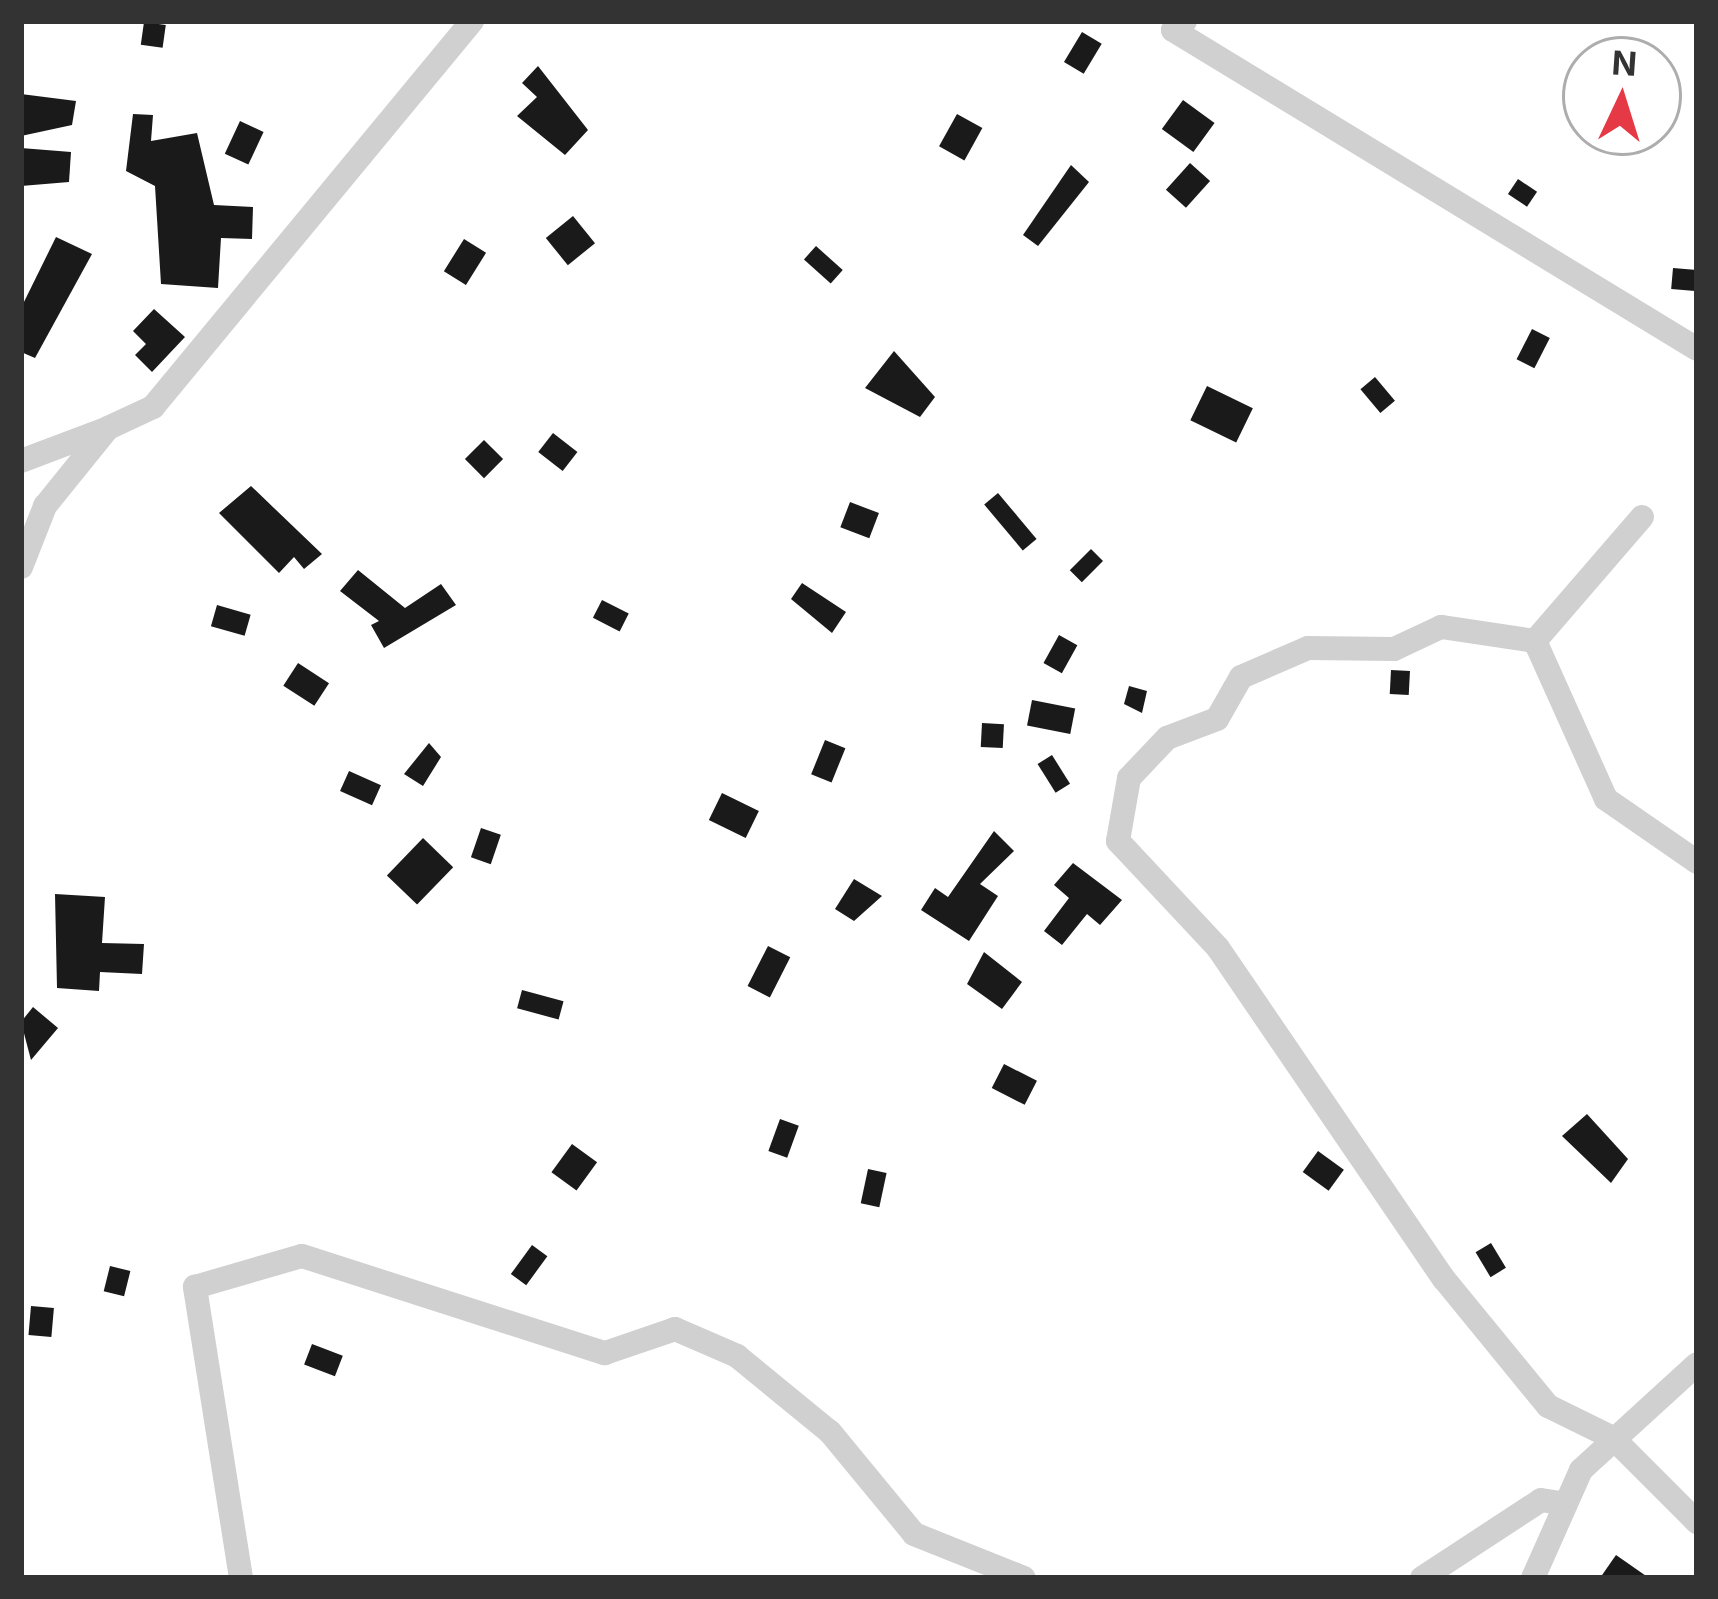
<!DOCTYPE html>
<style>
body{margin:0}
#map{position:relative;width:1718px;height:1599px;overflow:hidden;background:#fff;font-family:Inter,sans-serif}
div>[style]{position:absolute}
.building>*{inset:0;background:#1a1a1a;transform-origin:0 0}
.minor>*{height:24px;margin:-12px;padding:0 12px;transform-origin:12px;border-radius:12px;background:#d0d0d0}
span{translate:-50% -50%;white-space:nowrap;text-align:center;line-height:1.15;-webkit-text-stroke:12px #fff;paint-order:stroke}
.frame{position:absolute;inset:0;border:24px solid #333;pointer-events:none}
.north{position:absolute;left:1562px;top:36px;width:120px;height:120px;box-sizing:border-box;background:#fff;border:3px solid #adadad;border-radius:50%;rotate:4deg;font-size:33px;font-weight:700;line-height:48px;text-align:center;color:#333}
.north::after{content:'';display:block;margin:auto;width:42px;height:54px;background:#e63946;clip-path:polygon(50% 0,100% 100%,50% 72%,0 100%)}
</style>
<div id="map">
<div class="building">
<div style="left:144px;top:22px;width:22px;height:23px;rotate:8deg"></div>
<div style="left:1082px;top:32px;width:23px;height:35px;rotate:31deg"></div>
<div style="clip-path:polygon(538px 66px,588px 130px,565px 155px,517px 116px,537px 97px,522px 83px)"></div>
<div style="clip-path:polygon(21px 94px,76px 101px,72px 125px,21px 136px)"></div>
<div style="left:1183px;top:100px;width:39px;height:36px;rotate:36deg"></div>
<div style="clip-path:polygon(133px 114px,153px 115px,151px 141px,197px 133px,214px 205px,253px 207px,252px 239px,221px 238px,218px 288px,161px 284px,155px 186px,126px 171px)"></div>
<div style="left:957px;top:114px;width:29px;height:37px;rotate:29deg"></div>
<div style="left:240px;top:121px;width:26px;height:36px;rotate:25deg"></div>
<div style="clip-path:polygon(21px 148px,71px 152px,69px 182px,21px 186px)"></div>
<div style="left:1190px;top:163px;width:27px;height:36px;rotate:42deg"></div>
<div style="clip-path:polygon(1071px 165px,1089px 182px,1038px 246px,1023px 235px)"></div>
<div style="left:1518px;top:179px;width:23px;height:18px;rotate:34deg"></div>
<div style="left:573px;top:216px;width:35px;height:35px;rotate:51deg"></div>
<div style="clip-path:polygon(56px 237px,92px 254px,35px 358px,21px 352px,21px 308px)"></div>
<div style="left:464px;top:239px;width:26px;height:38px;rotate:32deg"></div>
<div style="left:816px;top:246px;width:36px;height:18px;rotate:42deg"></div>
<div style="left:1673px;top:268px;width:24px;height:21px;rotate:5deg"></div>
<div style="clip-path:polygon(154px 309px,185px 337px,152px 372px,135px 355px,146px 344px,133px 331px)"></div>
<div style="left:1532px;top:329px;width:20px;height:34px;rotate:27deg"></div>
<div style="clip-path:polygon(894px 351px,935px 397px,920px 417px,865px 388px)"></div>
<div style="left:1375px;top:377px;width:31px;height:19px;rotate:50deg"></div>
<div style="left:1207px;top:386px;width:51px;height:38px;rotate:26deg"></div>
<div style="left:553px;top:433px;width:31px;height:24px;rotate:38deg"></div>
<div style="left:484px;top:440px;width:27px;height:27px;rotate:45deg"></div>
<div style="clip-path:polygon(251px 486px,322px 554px,304px 569px,294px 557px,279px 573px,219px 513px)"></div>
<div style="left:998px;top:493px;width:60px;height:18px;rotate:50deg"></div>
<div style="left:850px;top:502px;width:31px;height:27px;rotate:21deg"></div>
<div style="left:1091px;top:549px;width:17px;height:30px;rotate:45deg"></div>
<div style="clip-path:polygon(358px 570px,405px 608px,441px 584px,456px 605px,384px 648px,371px 625px,379px 621px,340px 591px)"></div>
<div style="clip-path:polygon(802px 583px,846px 612px,832px 633px,791px 599px)"></div>
<div style="left:602px;top:600px;width:30px;height:20px;rotate:27deg"></div>
<div style="left:217px;top:605px;width:35px;height:22px;rotate:16deg"></div>
<div style="left:1059px;top:635px;width:21px;height:32px;rotate:29deg"></div>
<div style="left:298px;top:663px;width:37px;height:27px;rotate:33deg"></div>
<div style="left:1391px;top:670px;width:19px;height:24px;rotate:3deg"></div>
<div style="clip-path:polygon(1129px 686px,1147px 691px,1142px 713px,1124px 704px)"></div>
<div style="left:1032px;top:700px;width:44px;height:26px;rotate:11deg"></div>
<div style="left:982px;top:723px;width:22px;height:24px;rotate:3deg"></div>
<div style="left:825px;top:740px;width:22px;height:37px;rotate:22deg"></div>
<div style="clip-path:polygon(429px 743px,441px 757px,423px 786px,404px 774px)"></div>
<div style="left:1052px;top:755px;width:34px;height:17px;rotate:58deg"></div>
<div style="left:349px;top:771px;width:35px;height:22px;rotate:24deg"></div>
<div style="left:722px;top:793px;width:41px;height:30px;rotate:26deg"></div>
<div style="left:481px;top:828px;width:21px;height:31px;rotate:19deg"></div>
<div style="clip-path:polygon(994px 831px,1014px 851px,980px 884px,998px 896px,969px 941px,921px 910px,935px 888px,948px 897px)"></div>
<div style="left:423px;top:838px;width:42px;height:52px;rotate:44deg"></div>
<div style="clip-path:polygon(1073px 863px,1122px 900px,1100px 925px,1087px 914px,1062px 945px,1044px 931px,1069px 898px,1054px 885px)"></div>
<div style="clip-path:polygon(854px 879px,882px 896px,854px 921px,835px 909px)"></div>
<div style="clip-path:polygon(55px 894px,105px 897px,102px 943px,144px 944px,142px 974px,100px 972px,99px 991px,57px 988px)"></div>
<div style="left:768px;top:946px;width:25px;height:45px;rotate:27deg"></div>
<div style="clip-path:polygon(984px 952px,1022px 982px,1002px 1009px,967px 984px)"></div>
<div style="left:522px;top:990px;width:43px;height:19px;rotate:15deg"></div>
<div style="clip-path:polygon(33px 1007px,58px 1028px,31px 1060px,21px 1022px)"></div>
<div style="left:1004px;top:1064px;width:37px;height:27px;rotate:27deg"></div>
<div style="clip-path:polygon(1587px 1114px,1628px 1159px,1611px 1183px,1562px 1136px)"></div>
<div style="left:780px;top:1119px;width:20px;height:34px;rotate:20deg"></div>
<div style="left:572px;top:1144px;width:31px;height:35px;rotate:36deg"></div>
<div style="left:1318px;top:1151px;width:32px;height:26px;rotate:36deg"></div>
<div style="left:868px;top:1169px;width:19px;height:35px;rotate:12deg"></div>
<div style="left:1491px;top:1243px;width:29px;height:18px;rotate:59deg"></div>
<div style="left:532px;top:1245px;width:19px;height:36px;rotate:36deg"></div>
<div style="left:110px;top:1266px;width:21px;height:26px;rotate:14deg"></div>
<div style="left:31px;top:1306px;width:23px;height:29px;rotate:5deg"></div>
<div style="left:312px;top:1344px;width:33px;height:22px;rotate:21deg"></div>
<div style="clip-path:polygon(1616px 1555px,1649px 1578px,1600px 1578px)"></div>
</div>
<div class="minor">
<div style="left:1185px;top:21px;width:15px;rotate:143deg"></div>
<div style="left:1173px;top:30px;width:613px;rotate:31.33deg"></div>
<div style="left:21px;top:461px;width:88px;rotate:-20.7deg"></div>
<div style="left:1642px;top:517px;width:164px;rotate:130.8deg"></div>
<div style="left:1535px;top:641px;width:95px;rotate:-171.5deg"></div>
<div style="left:1441px;top:627px;width:52px;rotate:154.9deg"></div>
<div style="left:1394px;top:649px;width:86px;rotate:-179.3deg"></div>
<div style="left:1308px;top:648px;width:73px;rotate:156.6deg"></div>
<div style="left:1241px;top:677px;width:48px;rotate:119.7deg"></div>
<div style="left:1217px;top:719px;width:53px;rotate:159.2deg"></div>
<div style="left:1167px;top:738px;width:55px;rotate:133.5deg"></div>
<div style="left:1129px;top:778px;width:64px;rotate:99.9deg"></div>
<div style="left:1118px;top:841px;width:146px;rotate:46.9deg"></div>
<div style="left:1218px;top:948px;width:401px;rotate:55.7deg"></div>
<div style="left:1444px;top:1279px;width:164px;rotate:50.7deg"></div>
<div style="left:1548px;top:1406px;width:72px;rotate:26.2deg"></div>
<div style="left:1613px;top:1438px;width:119px;rotate:45deg"></div>
<div style="left:21px;top:567px;width:66px;rotate:-68.5deg"></div>
<div style="left:45px;top:506px;width:100px;rotate:-51.1deg"></div>
<div style="left:108px;top:428px;width:50px;rotate:-25deg"></div>
<div style="left:153px;top:407px;width:501px;rotate:-50.43deg"></div>
<div style="left:1535px;top:641px;width:173px;rotate:65.8deg"></div>
<div style="left:1606px;top:799px;width:111px;rotate:34.7deg"></div>
<div style="left:241px;top:1578px;width:295px;rotate:-99deg"></div>
<div style="left:195px;top:1287px;width:111px;rotate:-16.2deg"></div>
<div style="left:302px;top:1256px;width:318px;rotate:17.8deg"></div>
<div style="left:605px;top:1353px;width:74px;rotate:-18.9deg"></div>
<div style="left:675px;top:1329px;width:68px;rotate:23.5deg"></div>
<div style="left:737px;top:1356px;width:120px;rotate:39.3deg"></div>
<div style="left:830px;top:1432px;width:132px;rotate:50.5deg"></div>
<div style="left:914px;top:1534px;width:118px;rotate:21.8deg"></div>
<div style="left:1422px;top:1578px;width:142px;rotate:-33.2deg"></div>
<div style="left:1541px;top:1500px;width:25px;rotate:9deg"></div>
<div style="left:1533px;top:1578px;width:118px;rotate:-66deg"></div>
<div style="left:1581px;top:1470px;width:157px;rotate:-42.4deg"></div>
</div>
<div class="frame"></div>
<div class="north">N</div>
</div>
